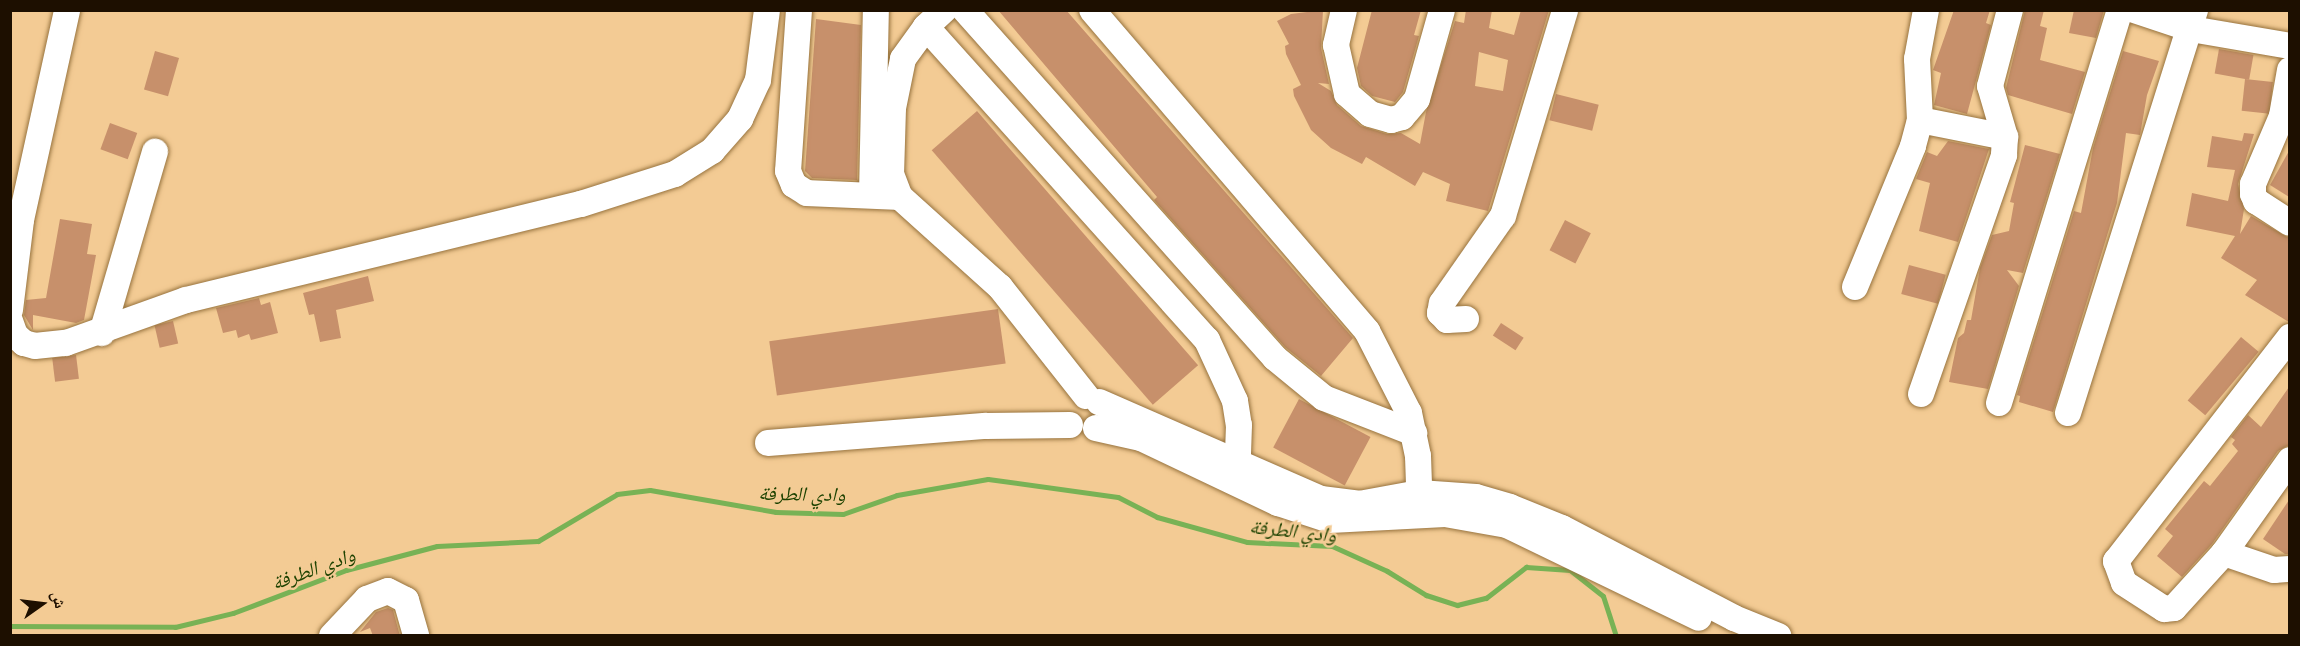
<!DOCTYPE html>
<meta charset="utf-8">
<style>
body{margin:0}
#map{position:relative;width:2300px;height:646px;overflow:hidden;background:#f3cb94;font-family:Mulish,"Noto Naskh Arabic",sans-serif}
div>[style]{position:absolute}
.stream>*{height:5px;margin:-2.5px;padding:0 2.5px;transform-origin:2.5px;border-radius:2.5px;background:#78b255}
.building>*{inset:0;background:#c7906b;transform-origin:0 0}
.roads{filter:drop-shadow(0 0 2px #97733e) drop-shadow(0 0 2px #97733e)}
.minor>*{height:26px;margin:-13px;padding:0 13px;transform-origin:13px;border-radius:13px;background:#fff}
span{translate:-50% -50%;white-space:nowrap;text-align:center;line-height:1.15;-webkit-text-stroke:5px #f3cb94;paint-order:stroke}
.water-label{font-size:20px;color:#1d4200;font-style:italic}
.frame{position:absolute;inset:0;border:12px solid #1d0f00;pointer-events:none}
.north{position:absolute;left:12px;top:574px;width:60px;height:60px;-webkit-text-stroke:4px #f3cb94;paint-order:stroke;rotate:76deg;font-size:16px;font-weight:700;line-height:24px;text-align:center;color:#1d0f00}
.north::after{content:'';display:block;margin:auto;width:21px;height:27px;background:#1d0f00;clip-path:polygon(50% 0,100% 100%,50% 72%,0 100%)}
</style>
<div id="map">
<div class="stream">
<div style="left:10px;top:626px;width:165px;rotate:0.3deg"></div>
<div style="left:175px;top:627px;width:60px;rotate:-13.6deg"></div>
<div style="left:233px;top:613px;width:121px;rotate:-20.8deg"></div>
<div style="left:346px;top:570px;width:94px;rotate:-14.8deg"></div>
<div style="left:437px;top:546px;width:101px;rotate:-2.8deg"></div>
<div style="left:538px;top:541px;width:92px;rotate:-30.7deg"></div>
<div style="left:617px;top:494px;width:33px;rotate:-7deg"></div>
<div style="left:650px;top:490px;width:128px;rotate:9.9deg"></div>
<div style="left:776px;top:512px;width:67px;rotate:1.7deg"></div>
<div style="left:843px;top:514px;width:57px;rotate:-19.4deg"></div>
<div style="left:897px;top:495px;width:92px;rotate:-10deg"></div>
<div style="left:988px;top:479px;width:131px;rotate:7.9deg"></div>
<div style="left:1118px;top:497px;width:44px;rotate:27.1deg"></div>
<div style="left:1157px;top:517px;width:93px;rotate:15.5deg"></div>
<div style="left:1247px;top:542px;width:85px;rotate:2.7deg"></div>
<div style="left:1332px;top:546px;width:60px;rotate:24.4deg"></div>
<div style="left:1387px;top:571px;width:46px;rotate:31.6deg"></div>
<div style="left:1426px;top:595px;width:33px;rotate:18deg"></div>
<div style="left:1457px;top:605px;width:30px;rotate:-14deg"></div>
<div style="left:1486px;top:598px;width:51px;rotate:-37.8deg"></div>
<div style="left:1526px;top:567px;width:44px;rotate:3.9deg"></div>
<div style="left:1570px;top:570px;width:42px;rotate:38.2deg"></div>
<div style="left:1603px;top:596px;width:42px;rotate:72deg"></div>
</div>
<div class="building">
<div style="clip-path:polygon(998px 10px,1066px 10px,1353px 338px,1321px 376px,1285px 347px,1154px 200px,1157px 197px)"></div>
<div style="clip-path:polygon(evenodd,1323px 10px,1321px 48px,1329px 84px,1318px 83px,1331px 91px,1337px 105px,1361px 126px,1387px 134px,1401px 133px,1420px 144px,1426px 112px,1455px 21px,1464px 23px,1466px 10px,1492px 10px,1489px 28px,1514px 35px,1521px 10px,1549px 10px,1488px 211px,1446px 201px,1450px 184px,1423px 172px,1415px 186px,1366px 157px,1362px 164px,1331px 148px,1311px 130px,1294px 96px,1293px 89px,1301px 85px,1286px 54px,1285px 46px,1289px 44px,1277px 21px,1291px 14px,1323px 10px,1479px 52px,1508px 60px,1503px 91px,1475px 86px,1479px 52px)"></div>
<div style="clip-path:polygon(1372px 10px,1421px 10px,1414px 35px,1419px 36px,1403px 92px,1395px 102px,1372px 96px,1361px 86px,1357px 68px)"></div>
<div style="clip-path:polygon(1954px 10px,1990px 10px,1986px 23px,1991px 25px,1967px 114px,1934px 105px,1941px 73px,1933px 70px)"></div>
<div style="clip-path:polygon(2025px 10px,2044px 10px,2040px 26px,2047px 28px,2040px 60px,2085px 72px,2072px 114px,2008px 95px,2006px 88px)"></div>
<div style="clip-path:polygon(2074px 10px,2104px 10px,2096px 38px,2069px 33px)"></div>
<div style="clip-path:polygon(816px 19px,861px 25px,857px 180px,812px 178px,805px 171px)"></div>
<div style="left:2219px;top:49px;width:35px;height:25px;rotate:10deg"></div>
<div style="left:155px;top:51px;width:25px;height:40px;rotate:16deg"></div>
<div style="clip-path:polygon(2123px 51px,2159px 61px,2147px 95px,2140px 135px,2126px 133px,2117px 203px,2053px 412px,2019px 402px,2020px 396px,2017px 395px,2074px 211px,2081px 213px,2093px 148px)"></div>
<div style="left:2245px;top:79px;width:28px;height:32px;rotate:6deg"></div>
<div style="left:1556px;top:94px;width:44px;height:27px;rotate:14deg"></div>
<div style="left:977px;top:111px;width:337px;height:60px;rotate:49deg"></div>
<div style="left:110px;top:123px;width:29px;height:28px;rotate:20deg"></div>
<div style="clip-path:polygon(2244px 133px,2254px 134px,2238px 184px,2244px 209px,2240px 234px,2251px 216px,2289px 238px,2289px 322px,2245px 295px,2257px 280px,2221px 258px,2235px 236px,2186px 226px,2192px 193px,2228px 201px,2235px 170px,2207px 167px,2212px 136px,2242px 141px)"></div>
<div style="clip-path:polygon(1948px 141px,1989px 149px,1958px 242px,1919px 231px,1930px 183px,1916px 179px,1927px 152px,1937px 156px)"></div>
<div style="clip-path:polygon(2025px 145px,2060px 154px,2023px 273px,2007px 270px,2019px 286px,1988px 389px,1949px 382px,1958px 338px,1964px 333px,1967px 320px,1971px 320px,1980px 268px,1992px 235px,2009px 231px,2014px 203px,2010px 202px)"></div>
<div style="clip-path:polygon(2289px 151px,2289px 197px,2270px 185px)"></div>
<div style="clip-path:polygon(60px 219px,92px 224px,87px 254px,96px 255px,84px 320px,76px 323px,33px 315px,33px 330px,24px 315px,26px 300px,46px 298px)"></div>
<div style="left:1565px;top:220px;width:29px;height:34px;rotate:27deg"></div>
<div style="left:1909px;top:265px;width:38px;height:30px;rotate:15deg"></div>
<div style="clip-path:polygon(368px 276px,374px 301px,336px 310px,341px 338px,320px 342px,314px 314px,309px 315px,303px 293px)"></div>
<div style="clip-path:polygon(259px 298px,261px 305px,270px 302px,278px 333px,251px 340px,249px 334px,238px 338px,236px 330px,223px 333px,216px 308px)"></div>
<div style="left:998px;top:309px;width:55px;height:231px;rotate:82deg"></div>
<div style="left:173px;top:321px;width:23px;height:19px;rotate:77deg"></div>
<div style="left:1501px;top:323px;width:27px;height:15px;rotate:33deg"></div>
<div style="left:2241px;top:337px;width:23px;height:83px;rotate:40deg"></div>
<div style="left:76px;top:355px;width:24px;height:24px;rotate:83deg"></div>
<div style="clip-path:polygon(2289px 387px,2289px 445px,2278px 451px,2212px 544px,2182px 577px,2157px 556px,2173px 536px,2165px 529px,2204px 481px,2210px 486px,2238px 451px,2232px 444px,2235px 440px,2231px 437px,2248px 415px,2261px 427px)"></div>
<div style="left:1299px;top:399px;width:81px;height:55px;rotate:28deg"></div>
<div style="clip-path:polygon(2289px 500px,2289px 554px,2285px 554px,2263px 539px)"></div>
<div style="clip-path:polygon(388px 608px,393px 610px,400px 636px,373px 636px,370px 628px,360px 632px,376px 612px)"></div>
</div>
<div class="roads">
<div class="minor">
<div style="left:799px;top:10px;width:161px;rotate:93.9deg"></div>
<div style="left:788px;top:171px;width:15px;rotate:67deg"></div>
<div style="left:794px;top:185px;width:15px;rotate:32deg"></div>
<div style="left:807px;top:193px;width:93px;rotate:2.5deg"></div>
<div style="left:944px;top:10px;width:25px;rotate:137deg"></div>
<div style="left:926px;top:27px;width:39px;rotate:126deg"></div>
<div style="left:903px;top:59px;width:50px;rotate:101.5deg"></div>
<div style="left:893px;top:108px;width:66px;rotate:91.7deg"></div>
<div style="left:891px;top:174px;width:25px;rotate:69deg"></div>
<div style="left:900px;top:197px;width:135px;rotate:42deg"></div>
<div style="left:1000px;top:287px;width:139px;rotate:51.7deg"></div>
<div style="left:965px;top:10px;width:466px;rotate:48.3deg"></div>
<div style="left:1275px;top:358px;width:63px;rotate:39.2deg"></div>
<div style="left:1324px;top:398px;width:97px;rotate:21.3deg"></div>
<div style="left:1092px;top:10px;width:423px;rotate:49.4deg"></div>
<div style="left:1367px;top:331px;width:92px;rotate:62.9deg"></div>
<div style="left:1409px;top:413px;width:44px;rotate:78.2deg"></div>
<div style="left:1418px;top:456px;width:37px;rotate:88deg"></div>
<div style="left:1344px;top:10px;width:36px;rotate:103deg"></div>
<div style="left:1336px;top:45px;width:50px;rotate:77.3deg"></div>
<div style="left:1347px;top:94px;width:30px;rotate:41deg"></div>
<div style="left:1370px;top:114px;width:22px;rotate:16deg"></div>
<div style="left:1391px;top:120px;width:11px;rotate:-15deg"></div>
<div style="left:1402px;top:117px;width:23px;rotate:-50deg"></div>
<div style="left:1417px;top:99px;width:92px;rotate:-74.3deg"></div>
<div style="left:2134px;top:10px;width:60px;rotate:18.4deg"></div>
<div style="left:2191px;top:29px;width:100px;rotate:9.7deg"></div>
<div style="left:926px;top:27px;width:421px;rotate:48.1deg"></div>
<div style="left:1207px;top:340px;width:67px;rotate:65.3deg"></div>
<div style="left:1235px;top:401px;width:24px;rotate:81deg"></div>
<div style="left:1239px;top:425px;width:36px;rotate:92deg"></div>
<div style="left:2290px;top:70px;width:47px;rotate:99.9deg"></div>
<div style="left:2282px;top:116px;width:74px;rotate:113.1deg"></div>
<div style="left:2253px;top:184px;width:10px;rotate:90deg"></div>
<div style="left:2253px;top:194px;width:8px;rotate:67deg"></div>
<div style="left:2256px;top:201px;width:40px;rotate:32.9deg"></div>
<div style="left:1920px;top:120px;width:87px;rotate:11.3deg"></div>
<div style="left:872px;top:195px;width:185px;rotate:-88.8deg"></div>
<div style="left:1855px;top:287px;width:152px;rotate:-67.6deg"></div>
<div style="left:1913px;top:146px;width:27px;rotate:-75deg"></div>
<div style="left:1920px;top:120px;width:61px;rotate:-92.8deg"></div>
<div style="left:1917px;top:59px;width:50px;rotate:-79.6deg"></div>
<div style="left:10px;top:310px;width:91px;rotate:-83deg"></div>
<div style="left:21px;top:220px;width:215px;rotate:-77.6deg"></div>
<div style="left:1466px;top:319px;width:19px;rotate:177deg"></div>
<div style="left:1447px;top:320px;width:10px;rotate:-135deg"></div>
<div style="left:1440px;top:313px;width:10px;rotate:-79deg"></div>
<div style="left:1442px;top:303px;width:106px;rotate:-55deg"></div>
<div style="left:1503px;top:216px;width:215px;rotate:-73.2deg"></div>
<div style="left:10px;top:321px;width:15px;rotate:70deg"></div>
<div style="left:15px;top:335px;width:12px;rotate:42deg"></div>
<div style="left:24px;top:343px;width:11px;rotate:15deg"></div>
<div style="left:35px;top:346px;width:31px;rotate:-6deg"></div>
<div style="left:66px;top:343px;width:127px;rotate:-19.7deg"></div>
<div style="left:186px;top:300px;width:406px;rotate:-13.7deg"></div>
<div style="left:581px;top:204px;width:99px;rotate:-17.7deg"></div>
<div style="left:675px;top:174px;width:44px;rotate:-31.9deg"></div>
<div style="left:712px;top:151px;width:43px;rotate:-48.8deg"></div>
<div style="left:740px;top:119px;width:43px;rotate:-65.2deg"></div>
<div style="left:758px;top:80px;width:71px;rotate:-82.7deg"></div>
<div style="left:102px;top:333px;width:189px;rotate:-73.7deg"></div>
<div style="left:2290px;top:337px;width:284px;rotate:127.8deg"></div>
<div style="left:2116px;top:561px;width:23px;rotate:70deg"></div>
<div style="left:2124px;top:583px;width:48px;rotate:33deg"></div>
<div style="left:2164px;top:609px;width:10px;rotate:-6deg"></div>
<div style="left:2174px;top:608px;width:74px;rotate:-47.7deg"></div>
<div style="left:2224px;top:553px;width:114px;rotate:-54.6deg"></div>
<div style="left:1921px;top:394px;width:253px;rotate:-70.8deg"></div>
<div style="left:2004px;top:155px;width:18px;rotate:-87deg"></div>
<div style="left:2005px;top:137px;width:53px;rotate:-106.4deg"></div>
<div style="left:1990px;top:86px;width:79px;rotate:-75.3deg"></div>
<div style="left:1099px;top:402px;width:242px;rotate:23.6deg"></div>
<div style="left:1321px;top:499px;width:38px;rotate:7deg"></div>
<div style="left:1359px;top:504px;width:61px;rotate:-10.4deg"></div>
<div style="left:1419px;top:493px;width:57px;rotate:4deg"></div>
<div style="left:1476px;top:497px;width:35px;rotate:16deg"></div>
<div style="left:1510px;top:507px;width:56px;rotate:22deg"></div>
<div style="left:1562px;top:528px;width:194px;rotate:27.6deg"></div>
<div style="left:1734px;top:618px;width:48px;rotate:22.2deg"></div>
<div style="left:1999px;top:403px;width:411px;rotate:-72.9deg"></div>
<div style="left:2068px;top:413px;width:423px;rotate:-72.5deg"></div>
<div style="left:1096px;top:428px;width:46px;rotate:12.5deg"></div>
<div style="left:1141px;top:438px;width:152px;rotate:25.4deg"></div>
<div style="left:1278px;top:503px;width:55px;rotate:18.1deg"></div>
<div style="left:1330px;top:520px;width:115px;rotate:-3deg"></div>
<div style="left:1445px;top:514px;width:63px;rotate:10.1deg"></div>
<div style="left:1507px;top:525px;width:213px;rotate:25.8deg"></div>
<div style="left:768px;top:443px;width:219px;rotate:-4.5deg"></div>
<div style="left:986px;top:426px;width:84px;rotate:-0.7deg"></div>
<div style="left:2224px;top:553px;width:53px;rotate:18.8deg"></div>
<div style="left:2274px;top:570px;width:16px;rotate:-4deg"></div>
<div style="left:332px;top:636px;width:51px;rotate:-46.6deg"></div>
<div style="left:367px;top:599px;width:22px;rotate:-21deg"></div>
<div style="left:388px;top:591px;width:20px;rotate:27deg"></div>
<div style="left:406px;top:600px;width:37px;rotate:74deg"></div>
</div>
</div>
<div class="water-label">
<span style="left:802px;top:493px;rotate:1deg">وادي الطرفة</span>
<span style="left:1293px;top:530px;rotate:6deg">وادي الطرفة</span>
<span style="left:313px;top:568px;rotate:-20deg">وادي الطرفة</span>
</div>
<div class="frame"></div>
<div class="north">ش</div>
</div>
